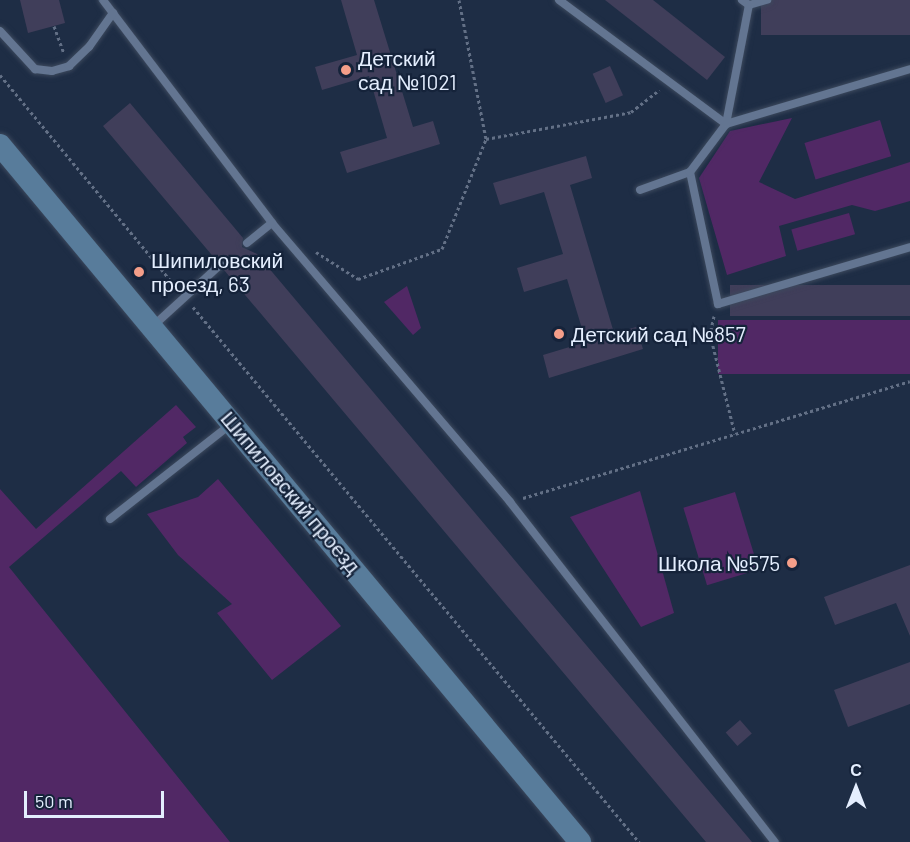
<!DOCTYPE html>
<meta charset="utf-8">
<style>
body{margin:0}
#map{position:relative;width:910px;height:842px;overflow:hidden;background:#1e2d45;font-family:Barlow,sans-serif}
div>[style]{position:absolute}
.green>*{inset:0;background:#512865;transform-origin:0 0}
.building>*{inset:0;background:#403e5a;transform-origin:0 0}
.path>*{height:3px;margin-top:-1.5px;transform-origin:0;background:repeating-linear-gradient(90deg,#637086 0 3px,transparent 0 6px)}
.roads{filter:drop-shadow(0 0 2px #3c495d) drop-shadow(0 0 2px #3c495d)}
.lane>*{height:8px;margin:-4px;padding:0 4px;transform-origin:4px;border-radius:4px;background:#637591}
.secondary>*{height:22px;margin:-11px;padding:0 11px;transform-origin:11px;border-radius:11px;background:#587c9b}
.dots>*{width:16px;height:16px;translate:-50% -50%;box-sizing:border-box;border:3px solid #15233a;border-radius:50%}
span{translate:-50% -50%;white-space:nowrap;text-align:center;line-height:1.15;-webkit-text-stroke:4.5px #15233a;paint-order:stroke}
.poi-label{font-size:21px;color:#e4eefe}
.left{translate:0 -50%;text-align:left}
.right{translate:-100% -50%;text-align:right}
.street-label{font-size:21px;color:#e4eefe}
.north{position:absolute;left:826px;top:758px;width:60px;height:60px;-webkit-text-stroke:4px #15233a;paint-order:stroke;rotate:0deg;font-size:16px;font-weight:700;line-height:24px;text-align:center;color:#e4eefe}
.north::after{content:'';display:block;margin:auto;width:21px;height:27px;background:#e4eefe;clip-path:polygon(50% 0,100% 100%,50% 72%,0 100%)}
.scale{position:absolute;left:24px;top:791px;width:140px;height:27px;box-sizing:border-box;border:3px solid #e4eefe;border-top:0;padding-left:8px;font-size:18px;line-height:21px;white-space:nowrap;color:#e4eefe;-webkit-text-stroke:4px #15233a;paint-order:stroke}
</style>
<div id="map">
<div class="green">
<div style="clip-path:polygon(792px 118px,759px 182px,795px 199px,910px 162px,910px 201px,875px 211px,852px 205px,779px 226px,786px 256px,727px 275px,699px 178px,730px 131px)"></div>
<div style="left:880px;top:120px;width:38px;height:79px;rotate:73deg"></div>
<div style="left:849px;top:213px;width:22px;height:60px;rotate:74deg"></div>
<div style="clip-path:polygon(407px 286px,421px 328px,413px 335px,384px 302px)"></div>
<div style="left:910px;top:320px;width:54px;height:192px;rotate:90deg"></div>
<div style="clip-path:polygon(176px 405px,196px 427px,183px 437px,187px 443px,136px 487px,121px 471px,9px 567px,230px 842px,0 842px,0 489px,36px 529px)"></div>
<div style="clip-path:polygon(218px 479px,341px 626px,272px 680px,217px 613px,232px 604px,178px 555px,147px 514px,198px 497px)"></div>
<div style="clip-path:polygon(640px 491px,674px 613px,641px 627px,570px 517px)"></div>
<div style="left:735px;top:492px;width:81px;height:54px;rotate:73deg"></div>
</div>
<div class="building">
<div style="clip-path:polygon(20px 0,59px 0,65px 23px,28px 33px)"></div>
<div style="clip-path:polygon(341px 0,374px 0,413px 127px,433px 121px,440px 144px,347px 173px,340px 152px,387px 138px,369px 76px,322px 90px,315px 67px,357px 55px)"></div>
<div style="clip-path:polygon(605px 0,653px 0,725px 57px,707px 80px)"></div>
<div style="left:910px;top:0;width:35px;height:149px;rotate:90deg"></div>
<div style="left:610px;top:66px;width:32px;height:19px;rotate:66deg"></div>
<div style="clip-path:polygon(130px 103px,243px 238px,242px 247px,257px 254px,752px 842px,706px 842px,224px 270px,225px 261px,216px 260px,103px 126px)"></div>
<div style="clip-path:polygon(586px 156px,592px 178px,570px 185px,614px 333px,636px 327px,643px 349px,549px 378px,543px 355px,586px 342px,567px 279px,524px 292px,517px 268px,563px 254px,544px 192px,500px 205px,493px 183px)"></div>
<div style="left:910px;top:285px;width:31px;height:180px;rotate:90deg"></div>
<div style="clip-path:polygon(910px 565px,910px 636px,896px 603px,835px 625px,824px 597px)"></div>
<div style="clip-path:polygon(910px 662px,910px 704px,848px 727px,834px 690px)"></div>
<div style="left:740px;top:720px;width:18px;height:19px;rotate:49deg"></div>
</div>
<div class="path">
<div style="left:459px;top:0;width:142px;rotate:79deg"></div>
<div style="left:54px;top:26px;width:29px;rotate:70deg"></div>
<div style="left:0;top:75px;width:277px;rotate:50.3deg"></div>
<div style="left:316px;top:252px;width:50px;rotate:32.7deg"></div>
<div style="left:358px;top:279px;width:89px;rotate:-19.7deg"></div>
<div style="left:442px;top:249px;width:118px;rotate:-68.2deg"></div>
<div style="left:486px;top:139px;width:147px;rotate:-10.5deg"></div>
<div style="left:631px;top:112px;width:36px;rotate:-38deg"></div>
<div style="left:193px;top:307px;width:697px;rotate:50.18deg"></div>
<div style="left:714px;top:316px;width:18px;rotate:103deg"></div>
<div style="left:710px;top:334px;width:103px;rotate:76deg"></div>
<div style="left:523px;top:498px;width:404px;rotate:-16.8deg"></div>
</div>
<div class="roads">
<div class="lane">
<div style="left:103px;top:0;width:280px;rotate:52.8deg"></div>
<div style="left:272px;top:223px;width:367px;rotate:49.5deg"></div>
<div style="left:510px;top:502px;width:431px;rotate:52.1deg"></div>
<div style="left:559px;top:0;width:208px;rotate:36.6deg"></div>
<div style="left:726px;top:124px;width:192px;rotate:-16.6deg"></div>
<div style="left:742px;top:0;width:9px;rotate:36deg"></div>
<div style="left:749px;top:5px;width:19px;rotate:-16deg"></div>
<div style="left:0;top:31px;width:52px;rotate:47.4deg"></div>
<div style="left:35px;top:69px;width:17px;rotate:7deg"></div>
<div style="left:52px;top:71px;width:18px;rotate:-16deg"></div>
<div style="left:69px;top:66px;width:28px;rotate:-44deg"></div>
<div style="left:89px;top:47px;width:42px;rotate:-54.8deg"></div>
<div style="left:690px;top:172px;width:135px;rotate:78deg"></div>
<div style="left:718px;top:304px;width:200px;rotate:-16.5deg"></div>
<div style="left:640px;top:190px;width:53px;rotate:-19.8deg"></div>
<div style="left:690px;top:172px;width:60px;rotate:-53.1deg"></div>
<div style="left:726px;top:124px;width:121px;rotate:-79.1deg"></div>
<div style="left:247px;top:243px;width:32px;rotate:-39deg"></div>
<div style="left:153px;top:326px;width:91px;rotate:-42.3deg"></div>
<div style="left:110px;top:519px;width:154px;rotate:-38.1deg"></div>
</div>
<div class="secondary">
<div style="left:0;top:145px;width:907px;rotate:50.23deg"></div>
</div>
</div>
<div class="dots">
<div style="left:346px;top:70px;background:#f49e89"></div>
<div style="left:139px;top:272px;background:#f49e89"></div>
<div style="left:559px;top:334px;background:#f49e89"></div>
<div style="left:792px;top:563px;background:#f49e89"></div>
</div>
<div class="poi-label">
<span class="left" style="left:358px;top:70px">Детский<br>сад №1021</span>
<span class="left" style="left:151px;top:272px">Шипиловский<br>проезд, 63</span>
<span class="left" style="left:571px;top:334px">Детский сад №857</span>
<span class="right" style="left:780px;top:563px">Школа №575</span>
</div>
<div class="street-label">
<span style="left:291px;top:492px;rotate:50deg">Шипиловский проезд</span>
</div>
<div class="north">С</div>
<div class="scale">50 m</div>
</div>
